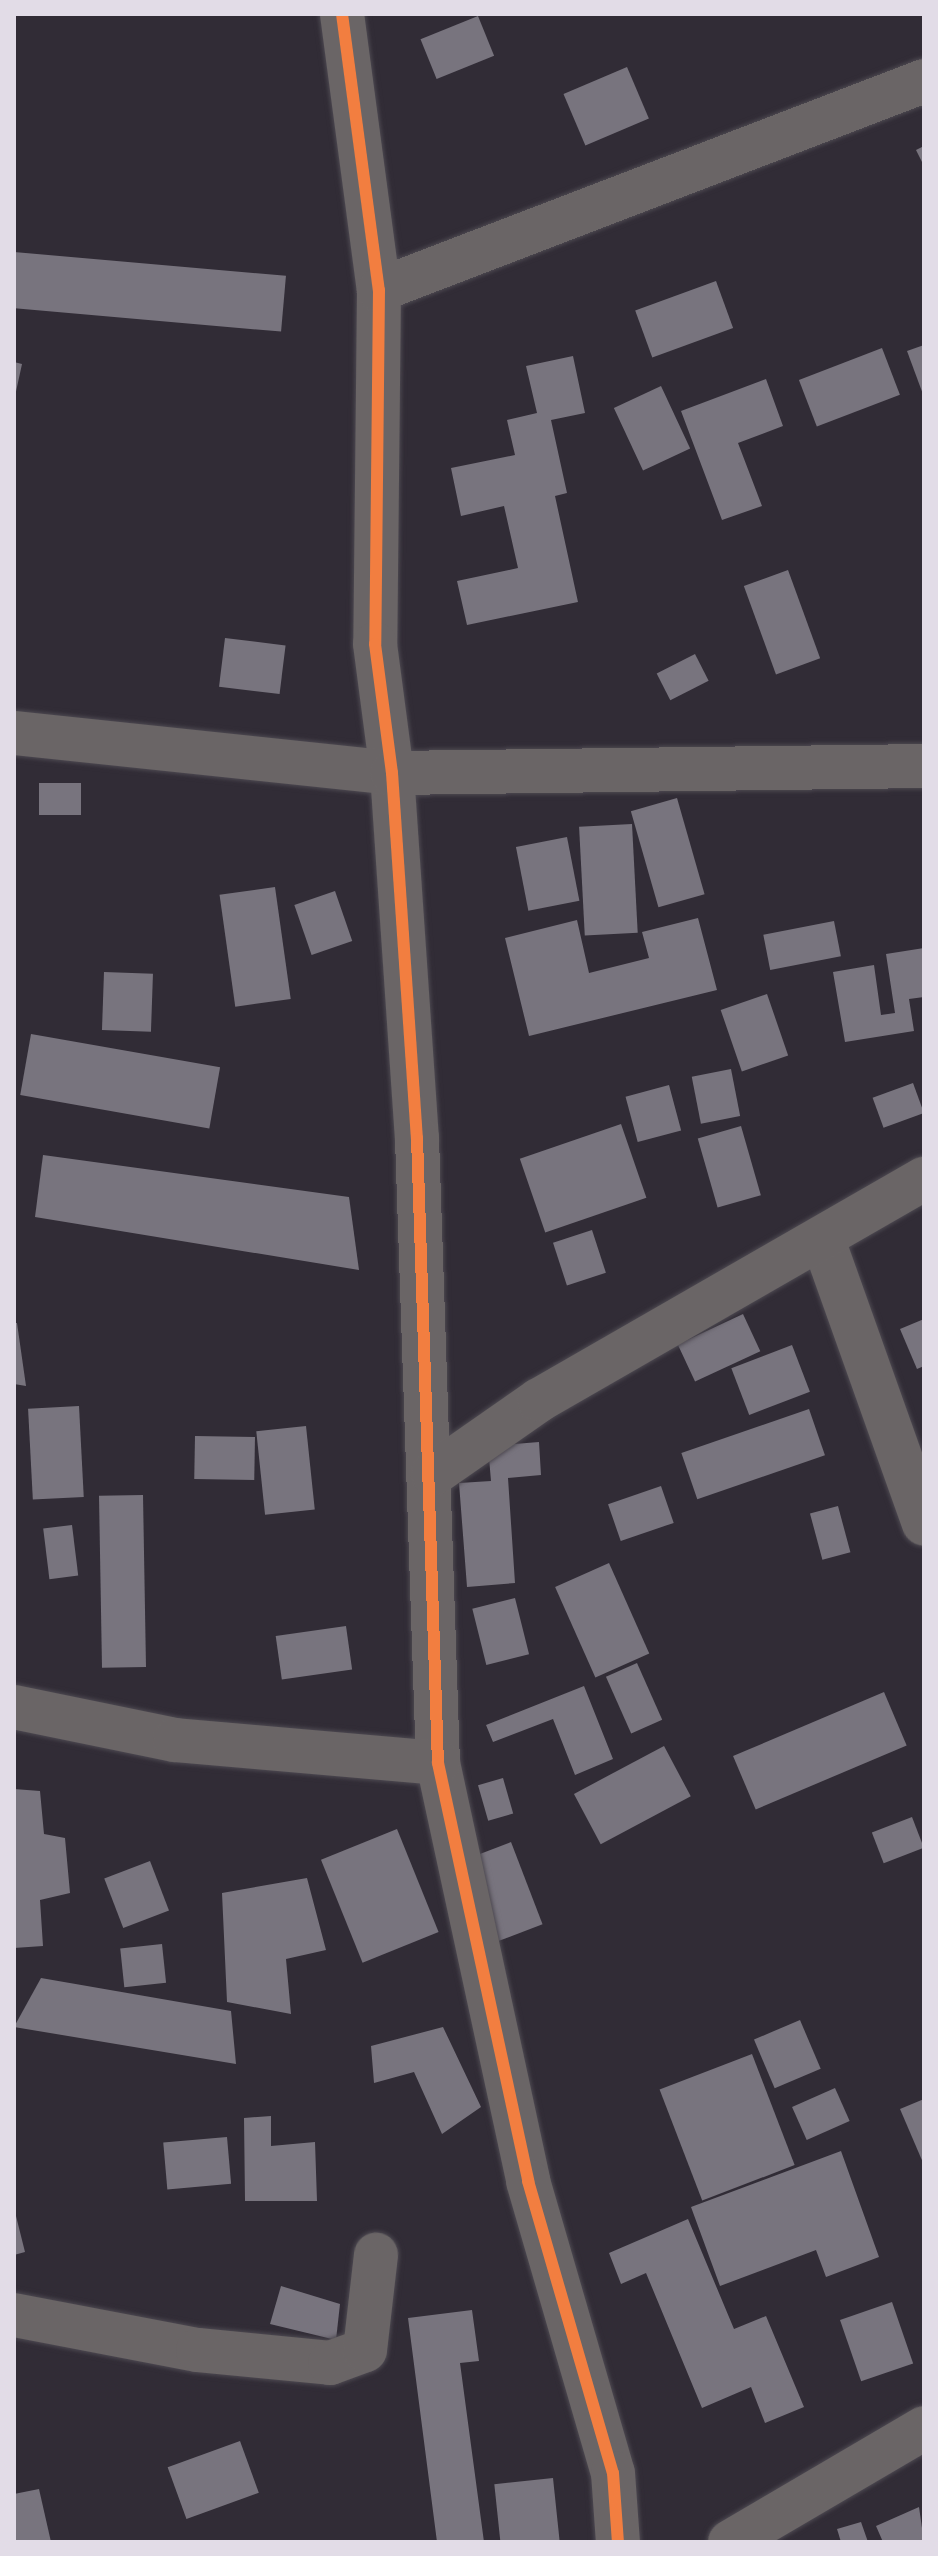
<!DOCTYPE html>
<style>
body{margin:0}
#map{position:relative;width:938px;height:2556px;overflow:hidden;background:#312c36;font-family:"Space Grotesk",sans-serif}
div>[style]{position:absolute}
.building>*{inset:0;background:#78747e;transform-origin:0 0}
.roads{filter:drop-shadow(0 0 2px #4d4951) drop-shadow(0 0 2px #4d4951)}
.street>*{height:44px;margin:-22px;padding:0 22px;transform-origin:22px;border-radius:22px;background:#6a6566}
.cycleway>*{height:12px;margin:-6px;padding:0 6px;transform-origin:6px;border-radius:6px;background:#f27e40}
span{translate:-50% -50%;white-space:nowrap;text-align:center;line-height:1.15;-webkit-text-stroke:8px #322939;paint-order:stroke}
.frame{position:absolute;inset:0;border:16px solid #e2dce7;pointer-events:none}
</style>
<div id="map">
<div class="building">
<div style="left:478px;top:16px;width:43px;height:62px;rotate:68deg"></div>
<div style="left:627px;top:67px;width:56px;height:69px;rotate:67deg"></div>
<div style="clip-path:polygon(924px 146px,924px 166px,916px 150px)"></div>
<div style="left:14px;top:252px;width:273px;height:56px;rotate:5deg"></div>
<div style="left:716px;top:281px;width:50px;height:86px;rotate:70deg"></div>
<div style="clip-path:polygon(924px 345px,924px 397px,907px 351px)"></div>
<div style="left:882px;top:348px;width:50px;height:89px;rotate:69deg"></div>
<div style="clip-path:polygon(573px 356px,585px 413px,551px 420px,567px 493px,555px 496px,578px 602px,467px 625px,457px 581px,518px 568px,504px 506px,461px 516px,451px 468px,515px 455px,507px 420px,537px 413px,526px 366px)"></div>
<div style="clip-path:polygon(14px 362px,22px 364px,15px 396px,14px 396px)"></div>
<div style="clip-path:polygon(766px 379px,783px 426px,738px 443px,762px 506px,722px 520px,681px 411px)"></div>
<div style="left:661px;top:386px;width:69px;height:52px;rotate:65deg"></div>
<div style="left:788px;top:570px;width:94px;height:47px;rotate:70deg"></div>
<div style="left:225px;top:638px;width:61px;height:49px;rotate:7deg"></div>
<div style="left:695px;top:654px;width:30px;height:43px;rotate:63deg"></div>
<div style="left:39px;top:783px;width:42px;height:32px"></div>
<div style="left:677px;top:798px;width:100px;height:48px;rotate:74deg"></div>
<div style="left:632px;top:824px;width:109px;height:53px;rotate:87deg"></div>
<div style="left:567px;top:837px;width:65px;height:52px;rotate:79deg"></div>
<div style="left:275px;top:887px;width:113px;height:56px;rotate:82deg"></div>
<div style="left:335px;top:891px;width:53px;height:43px;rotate:71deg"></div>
<div style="clip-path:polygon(698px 918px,717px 990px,529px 1036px,505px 938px,577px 920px,589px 973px,649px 958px,642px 932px)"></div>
<div style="left:834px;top:921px;width:36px;height:72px;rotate:79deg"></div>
<div style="clip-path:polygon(924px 948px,924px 997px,909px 999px,914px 1031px,845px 1042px,833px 972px,874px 965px,881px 1015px,895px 1013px,886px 954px)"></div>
<div style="left:104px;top:972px;width:49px;height:58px;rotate:2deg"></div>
<div style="left:767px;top:994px;width:65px;height:49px;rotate:71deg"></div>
<div style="left:31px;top:1034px;width:192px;height:62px;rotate:10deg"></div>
<div style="left:731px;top:1069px;width:48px;height:40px;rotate:79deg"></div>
<div style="left:913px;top:1083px;width:32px;height:43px;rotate:70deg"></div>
<div style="left:669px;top:1085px;width:47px;height:45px;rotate:75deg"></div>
<div style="left:621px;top:1124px;width:78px;height:107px;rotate:71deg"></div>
<div style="left:741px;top:1126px;width:72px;height:45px;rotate:74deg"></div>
<div style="clip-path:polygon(43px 1155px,349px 1197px,359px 1270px,35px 1217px)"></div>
<div style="left:592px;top:1230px;width:45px;height:41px;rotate:72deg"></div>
<div style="left:743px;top:1314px;width:41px;height:72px;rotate:65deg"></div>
<div style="clip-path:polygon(924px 1319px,924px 1366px,917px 1369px,900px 1329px)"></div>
<div style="clip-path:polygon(14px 1323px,17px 1323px,26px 1386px,14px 1384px)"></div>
<div style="left:792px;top:1345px;width:50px;height:65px;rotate:69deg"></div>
<div style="left:79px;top:1406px;width:91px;height:51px;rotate:87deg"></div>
<div style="left:809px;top:1409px;width:49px;height:135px;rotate:71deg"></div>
<div style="left:306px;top:1426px;width:84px;height:50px;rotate:84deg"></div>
<div style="left:195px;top:1436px;width:60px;height:43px;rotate:1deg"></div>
<div style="clip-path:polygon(539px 1442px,541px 1475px,508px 1478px,515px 1583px,467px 1587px,459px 1483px,491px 1481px,488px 1446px)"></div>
<div style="left:661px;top:1486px;width:39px;height:56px;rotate:71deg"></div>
<div style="left:143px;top:1495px;width:172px;height:44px;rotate:89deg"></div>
<div style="left:838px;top:1506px;width:48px;height:29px;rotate:75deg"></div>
<div style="left:72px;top:1525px;width:51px;height:29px;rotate:83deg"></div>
<div style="left:609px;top:1563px;width:99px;height:59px;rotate:66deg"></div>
<div style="left:515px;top:1598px;width:58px;height:44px;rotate:76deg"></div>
<div style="left:346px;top:1626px;width:44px;height:71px;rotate:82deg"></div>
<div style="left:637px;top:1663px;width:62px;height:34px;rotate:66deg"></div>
<div style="clip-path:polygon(584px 1686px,613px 1759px,575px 1775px,553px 1719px,493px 1742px,486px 1725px)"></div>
<div style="left:884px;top:1692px;width:58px;height:164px;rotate:67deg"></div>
<div style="left:664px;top:1746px;width:57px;height:102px;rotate:62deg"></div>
<div style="left:503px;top:1778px;width:37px;height:26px;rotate:74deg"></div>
<div style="clip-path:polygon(14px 1789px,40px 1791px,44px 1834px,65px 1838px,70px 1893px,40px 1900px,43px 1946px,14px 1948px)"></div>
<div style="left:912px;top:1817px;width:33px;height:43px;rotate:69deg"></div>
<div style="left:397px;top:1829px;width:111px;height:82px;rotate:68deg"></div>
<div style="left:511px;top:1842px;width:88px;height:48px;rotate:69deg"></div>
<div style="left:150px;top:1861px;width:53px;height:49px;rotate:69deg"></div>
<div style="clip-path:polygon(307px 1878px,326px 1950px,286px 1959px,291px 2014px,227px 2002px,222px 1893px)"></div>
<div style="left:162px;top:1944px;width:39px;height:42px;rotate:84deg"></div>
<div style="clip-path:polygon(41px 1978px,231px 2011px,236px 2064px,14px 2027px)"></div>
<div style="left:800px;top:2020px;width:53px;height:50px;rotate:67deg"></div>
<div style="clip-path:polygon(443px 2027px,481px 2107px,442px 2134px,414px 2072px,374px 2083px,371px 2046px)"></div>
<div style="left:752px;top:2054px;width:119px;height:99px;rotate:69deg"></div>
<div style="left:835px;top:2088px;width:36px;height:47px;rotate:66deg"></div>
<div style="clip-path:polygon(924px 2099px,924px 2165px,900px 2109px)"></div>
<div style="clip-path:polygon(271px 2116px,271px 2146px,315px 2142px,317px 2201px,245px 2201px,244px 2118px)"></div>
<div style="left:227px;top:2137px;width:47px;height:64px;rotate:85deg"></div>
<div style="clip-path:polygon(841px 2151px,879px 2257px,826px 2277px,816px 2250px,720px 2286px,691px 2207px)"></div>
<div style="clip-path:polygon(14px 2208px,25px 2252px,14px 2255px)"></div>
<div style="clip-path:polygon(688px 2219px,734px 2329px,766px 2316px,804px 2407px,765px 2423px,751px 2387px,702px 2408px,646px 2273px,621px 2284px,609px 2253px)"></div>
<div style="clip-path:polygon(281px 2286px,340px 2304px,336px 2340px,270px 2324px)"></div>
<div style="left:892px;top:2302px;width:65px;height:55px;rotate:71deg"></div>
<div style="clip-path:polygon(472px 2310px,479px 2361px,460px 2363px,484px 2542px,437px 2542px,408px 2318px)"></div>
<div style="left:240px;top:2441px;width:55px;height:77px;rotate:70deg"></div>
<div style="left:553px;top:2478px;width:64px;height:59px;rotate:84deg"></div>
<div style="clip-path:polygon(39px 2489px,51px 2542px,14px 2542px,14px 2494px)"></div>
<div style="clip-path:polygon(919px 2507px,924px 2542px,883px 2542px,876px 2526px)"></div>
<div style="clip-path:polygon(861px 2522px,868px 2542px,841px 2542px,837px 2529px)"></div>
</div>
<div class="roads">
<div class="street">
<div style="left:342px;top:14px;width:278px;rotate:82.4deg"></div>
<div style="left:379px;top:290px;width:354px;rotate:90.6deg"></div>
<div style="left:375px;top:644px;width:130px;rotate:82.5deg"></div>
<div style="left:392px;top:773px;width:366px;rotate:86.1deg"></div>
<div style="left:417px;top:1138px;width:625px;rotate:88.08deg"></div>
<div style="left:438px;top:1763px;width:428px;rotate:77.8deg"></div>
<div style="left:528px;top:2181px;width:304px;rotate:73.8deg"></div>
<div style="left:613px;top:2473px;width:69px;rotate:85.9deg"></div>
<div style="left:379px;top:290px;width:584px;rotate:-20.98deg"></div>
<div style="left:14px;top:733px;width:380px;rotate:6deg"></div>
<div style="left:392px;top:773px;width:532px;rotate:-0.75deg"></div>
<div style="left:823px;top:1240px;width:301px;rotate:70.4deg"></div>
<div style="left:433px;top:1474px;width:129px;rotate:-34.9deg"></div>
<div style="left:539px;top:1400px;width:444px;rotate:-29.9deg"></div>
<div style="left:14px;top:1707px;width:164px;rotate:11.6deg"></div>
<div style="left:175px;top:1740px;width:264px;rotate:5deg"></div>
<div style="left:14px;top:2315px;width:187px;rotate:10.8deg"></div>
<div style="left:198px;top:2350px;width:133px;rotate:5.6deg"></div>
<div style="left:330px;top:2363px;width:37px;rotate:-20deg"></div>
<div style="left:365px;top:2350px;width:96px;rotate:-83.4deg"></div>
<div style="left:730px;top:2542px;width:225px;rotate:-30.4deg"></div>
</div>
</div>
<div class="cycleway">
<div style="left:342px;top:14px;width:278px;rotate:82.4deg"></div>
<div style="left:379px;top:290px;width:354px;rotate:90.6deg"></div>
<div style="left:375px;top:644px;width:130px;rotate:82.5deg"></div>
<div style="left:392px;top:773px;width:366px;rotate:86.1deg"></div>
<div style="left:417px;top:1138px;width:625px;rotate:88.08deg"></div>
<div style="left:438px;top:1763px;width:428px;rotate:77.8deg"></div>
<div style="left:528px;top:2181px;width:304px;rotate:73.8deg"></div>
<div style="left:613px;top:2473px;width:69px;rotate:85.9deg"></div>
</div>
<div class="frame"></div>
</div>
